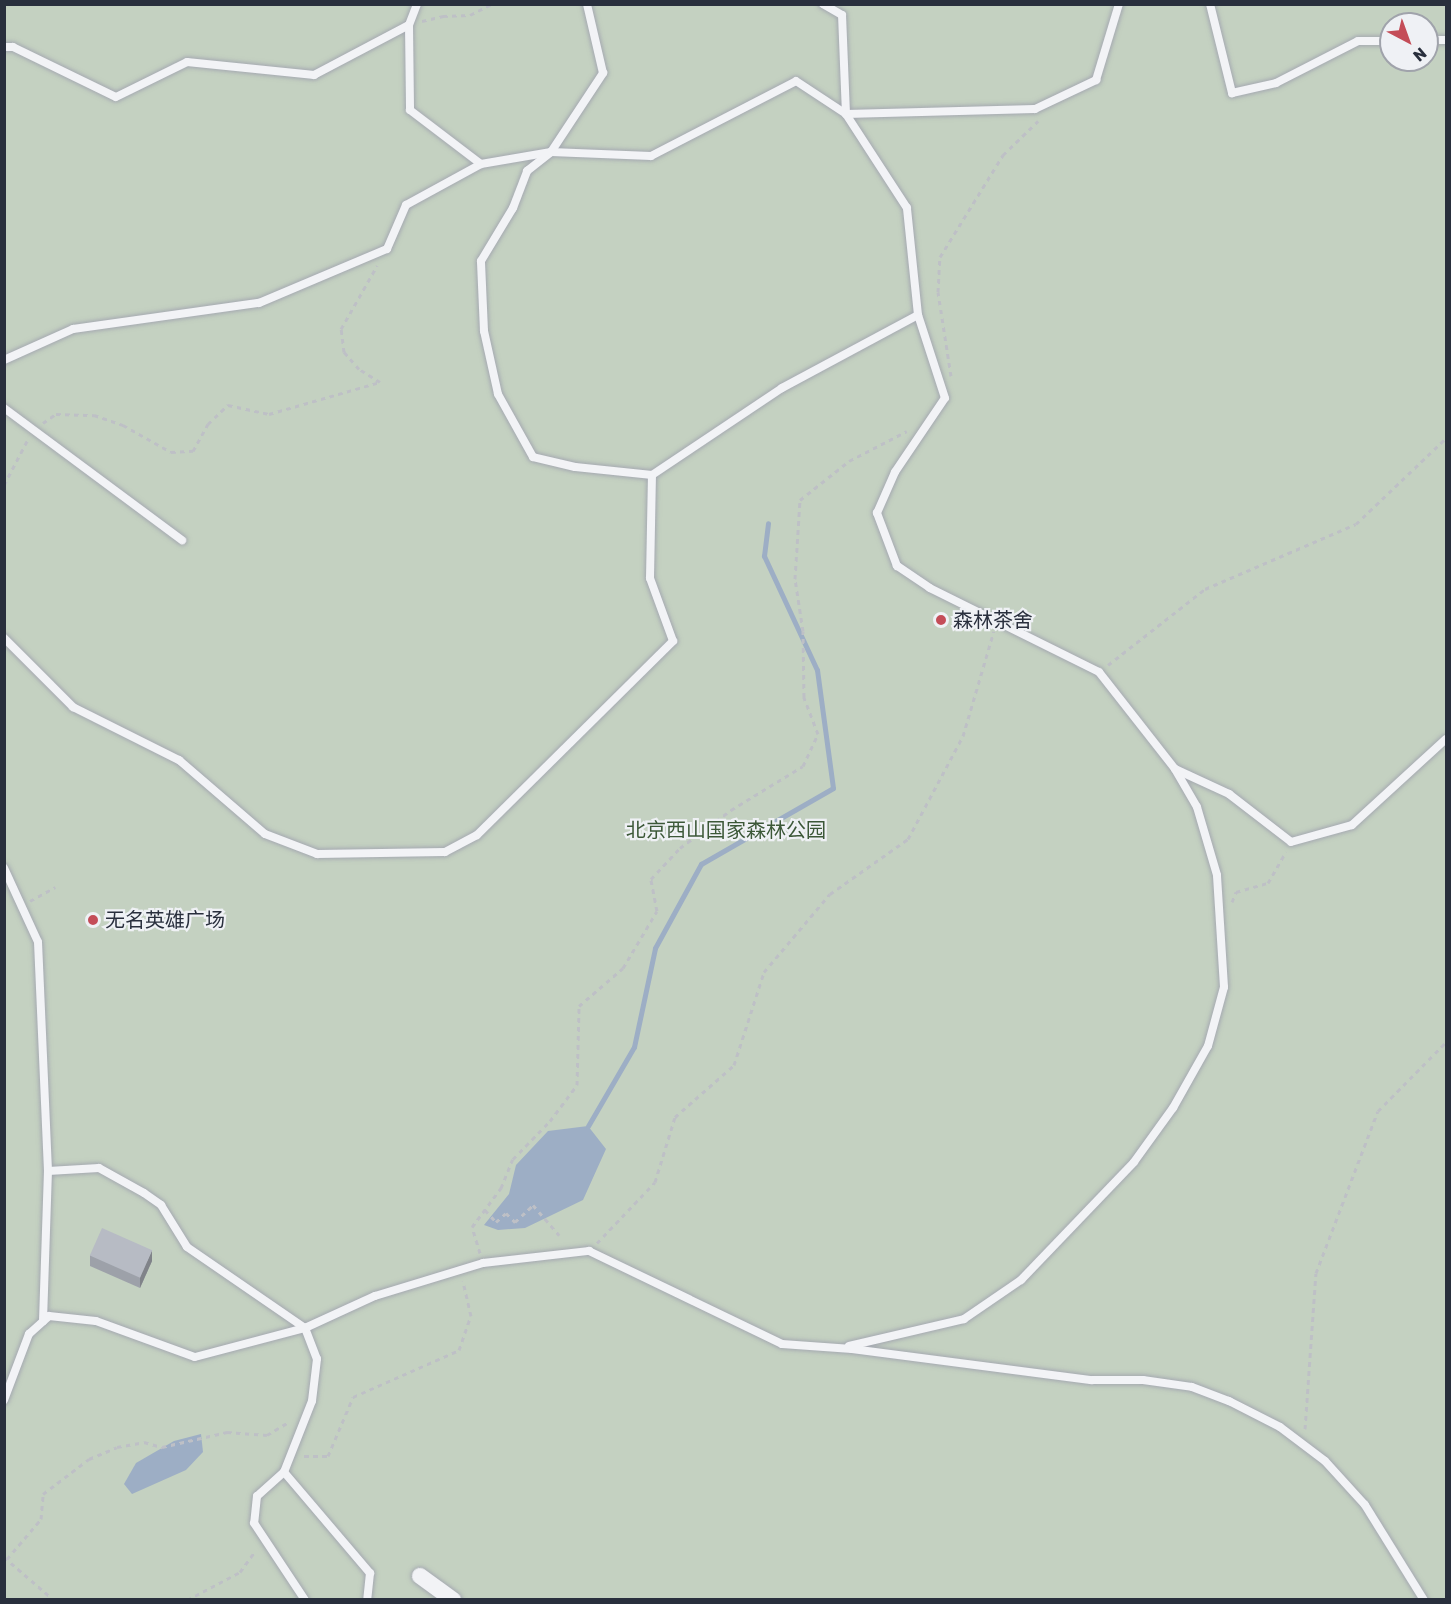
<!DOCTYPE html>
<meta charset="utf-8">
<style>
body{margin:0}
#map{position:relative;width:1451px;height:1604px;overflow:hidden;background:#dfe2e7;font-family:Rubik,"Noto Sans SC",sans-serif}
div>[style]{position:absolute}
.green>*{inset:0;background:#c4d1c1}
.water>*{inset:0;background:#9daec5}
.stream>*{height:5px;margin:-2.5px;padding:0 2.5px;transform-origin:2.5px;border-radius:2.5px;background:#9daec5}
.path>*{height:3px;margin-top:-1.5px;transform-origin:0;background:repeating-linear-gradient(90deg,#bec0c6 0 4.5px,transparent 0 9px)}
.roads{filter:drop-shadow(0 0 2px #a5a9b1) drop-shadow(0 0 2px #a5a9b1)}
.lane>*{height:8px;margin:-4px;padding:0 4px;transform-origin:4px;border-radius:4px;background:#f2f3f6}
.street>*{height:16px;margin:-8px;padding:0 8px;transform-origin:8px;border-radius:8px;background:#f2f3f6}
.wall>*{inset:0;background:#9da1a9}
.shaded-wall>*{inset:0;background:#808389}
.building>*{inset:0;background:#b7bbc4;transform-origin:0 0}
.dots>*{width:16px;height:16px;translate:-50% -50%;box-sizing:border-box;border:3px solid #eff1f5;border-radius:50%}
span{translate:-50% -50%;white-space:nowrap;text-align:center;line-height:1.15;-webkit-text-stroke:4.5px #eff1f5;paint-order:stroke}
.poi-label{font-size:20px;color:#292f3d}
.left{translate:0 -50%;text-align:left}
.park-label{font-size:20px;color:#3c5838}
.frame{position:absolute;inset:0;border:6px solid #292f3d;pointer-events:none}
.north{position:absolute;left:1379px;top:12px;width:60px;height:60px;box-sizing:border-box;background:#eff1f5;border:2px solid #a0a3ab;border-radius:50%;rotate:139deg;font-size:16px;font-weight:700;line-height:24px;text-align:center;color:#292f3d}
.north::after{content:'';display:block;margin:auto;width:21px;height:27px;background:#c44d58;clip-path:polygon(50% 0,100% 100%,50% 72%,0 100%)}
</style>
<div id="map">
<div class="green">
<div style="clip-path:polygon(evenodd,5px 5px,1446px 5px,1446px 1599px,5px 1600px,5px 5px,1391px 24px,1427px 24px,1427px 60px,1391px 60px,1391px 24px)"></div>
</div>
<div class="water">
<div style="clip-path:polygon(588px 1126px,606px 1149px,583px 1200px,525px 1228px,498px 1230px,484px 1225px,509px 1194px,516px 1165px,548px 1131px)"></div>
<div style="clip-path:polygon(201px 1434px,203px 1452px,186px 1470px,132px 1494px,124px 1484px,136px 1463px,174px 1441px)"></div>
</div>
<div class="stream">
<div style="left:588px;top:1126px;width:91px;rotate:-59.8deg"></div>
<div style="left:634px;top:1047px;width:101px;rotate:-78deg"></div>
<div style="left:655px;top:948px;width:96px;rotate:-61.3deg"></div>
<div style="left:701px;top:864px;width:152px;rotate:-29.9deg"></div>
<div style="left:833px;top:788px;width:119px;rotate:-97.7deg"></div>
<div style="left:817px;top:670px;width:126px;rotate:-114.9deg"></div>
<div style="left:764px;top:556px;width:33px;rotate:-83deg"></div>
</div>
<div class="path">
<div style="left:529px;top:4px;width:35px"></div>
<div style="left:422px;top:21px;width:22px;rotate:-13deg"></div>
<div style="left:443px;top:16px;width:27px;rotate:-2deg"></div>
<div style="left:470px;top:15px;width:25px;rotate:-27deg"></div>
<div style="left:951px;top:376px;width:85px;rotate:-98.8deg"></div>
<div style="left:938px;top:292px;width:35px;rotate:-87deg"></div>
<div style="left:940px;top:257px;width:120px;rotate:-58.3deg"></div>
<div style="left:1003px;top:155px;width:49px;rotate:-44.2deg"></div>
<div style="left:43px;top:423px;width:16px;rotate:-35deg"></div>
<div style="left:56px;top:414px;width:38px;rotate:2deg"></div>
<div style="left:94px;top:415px;width:31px;rotate:19deg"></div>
<div style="left:123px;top:425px;width:55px;rotate:29.4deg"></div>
<div style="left:171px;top:452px;width:22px;rotate:-3deg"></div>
<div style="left:193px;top:451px;width:31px;rotate:-61deg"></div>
<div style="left:208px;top:424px;width:28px;rotate:-44deg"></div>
<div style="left:228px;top:405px;width:42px;rotate:12.4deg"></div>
<div style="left:269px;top:414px;width:116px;rotate:-16.1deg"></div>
<div style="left:380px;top:382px;width:25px;rotate:-148deg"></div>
<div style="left:359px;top:369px;width:23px;rotate:-131deg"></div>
<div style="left:344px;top:352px;width:23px;rotate:-97deg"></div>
<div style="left:341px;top:329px;width:73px;rotate:-60.3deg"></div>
<div style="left:4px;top:485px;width:50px;rotate:-62.4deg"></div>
<div style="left:1108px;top:665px;width:123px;rotate:-38.1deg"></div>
<div style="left:1205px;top:589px;width:164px;rotate:-23.3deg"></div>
<div style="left:1356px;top:524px;width:124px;rotate:-43.7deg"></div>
<div style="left:30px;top:901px;width:29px;rotate:-29deg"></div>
<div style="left:1232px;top:902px;width:11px;rotate:-68deg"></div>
<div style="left:1236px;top:892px;width:33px;rotate:-16deg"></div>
<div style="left:1268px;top:883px;width:36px;rotate:-60deg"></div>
<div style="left:485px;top:1210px;width:16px;rotate:47deg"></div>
<div style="left:496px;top:1222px;width:13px;rotate:-42deg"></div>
<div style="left:506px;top:1213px;width:13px;rotate:45deg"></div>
<div style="left:515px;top:1222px;width:25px;rotate:-43deg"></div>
<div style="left:533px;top:1205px;width:40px;rotate:49deg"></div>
<div style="left:597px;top:1243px;width:84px;rotate:-46.4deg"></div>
<div style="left:655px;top:1182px;width:68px;rotate:-72.9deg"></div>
<div style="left:675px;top:1117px;width:79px;rotate:-41.4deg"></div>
<div style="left:734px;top:1065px;width:98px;rotate:-72.1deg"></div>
<div style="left:764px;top:972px;width:102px;rotate:-49.8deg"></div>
<div style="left:830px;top:894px;width:95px;rotate:-35.2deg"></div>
<div style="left:908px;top:839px;width:117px;rotate:-61.9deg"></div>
<div style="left:963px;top:736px;width:109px;rotate:-73.6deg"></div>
<div style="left:480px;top:1253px;width:27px;rotate:-107deg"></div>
<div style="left:472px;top:1227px;width:49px;rotate:-53.4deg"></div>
<div style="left:501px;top:1188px;width:31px;rotate:-68deg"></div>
<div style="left:513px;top:1159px;width:53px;rotate:-45.8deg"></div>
<div style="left:550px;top:1121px;width:45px;rotate:-53.1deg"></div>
<div style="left:577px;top:1085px;width:79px;rotate:-88.5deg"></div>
<div style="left:579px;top:1006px;width:58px;rotate:-40.8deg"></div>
<div style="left:623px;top:968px;width:66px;rotate:-59.2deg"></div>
<div style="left:657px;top:911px;width:33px;rotate:-101deg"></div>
<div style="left:651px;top:879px;width:42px;rotate:-46.9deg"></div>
<div style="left:680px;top:848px;width:64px;rotate:-36.7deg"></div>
<div style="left:731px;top:810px;width:84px;rotate:-31.4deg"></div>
<div style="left:803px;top:766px;width:35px;rotate:-65deg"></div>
<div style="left:818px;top:734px;width:40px;rotate:-111deg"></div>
<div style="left:804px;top:697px;width:66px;rotate:-90.9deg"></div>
<div style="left:803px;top:631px;width:53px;rotate:-98.7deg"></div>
<div style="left:795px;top:579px;width:79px;rotate:-86.4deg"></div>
<div style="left:800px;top:500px;width:63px;rotate:-38.5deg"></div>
<div style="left:849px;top:461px;width:65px;rotate:-27.3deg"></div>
<div style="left:1305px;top:1429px;width:156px;rotate:-86deg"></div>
<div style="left:1316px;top:1273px;width:173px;rotate:-69.1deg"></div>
<div style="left:1378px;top:1111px;width:97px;rotate:-45.4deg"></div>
<div style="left:304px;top:1456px;width:24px"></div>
<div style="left:328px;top:1456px;width:64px;rotate:-67deg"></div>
<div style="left:353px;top:1397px;width:116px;rotate:-23.9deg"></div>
<div style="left:459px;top:1350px;width:36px;rotate:-71deg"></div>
<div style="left:471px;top:1316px;width:36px;rotate:-103deg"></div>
<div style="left:4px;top:1557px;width:66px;rotate:40.7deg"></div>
<div style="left:7px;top:1559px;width:52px;rotate:-49.6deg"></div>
<div style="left:41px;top:1519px;width:25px;rotate:-85deg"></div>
<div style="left:43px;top:1494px;width:58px;rotate:-37.3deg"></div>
<div style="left:89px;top:1459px;width:30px;rotate:-23deg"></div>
<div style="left:117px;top:1447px;width:27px;rotate:-10deg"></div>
<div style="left:144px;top:1442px;width:19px;rotate:16deg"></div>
<div style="left:162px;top:1447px;width:67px;rotate:-13deg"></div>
<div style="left:227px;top:1432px;width:40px;rotate:4.3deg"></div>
<div style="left:267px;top:1435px;width:26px;rotate:-31deg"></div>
<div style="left:187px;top:1600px;width:60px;rotate:-27.8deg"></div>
<div style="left:240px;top:1572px;width:27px;rotate:-54deg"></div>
</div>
<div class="roads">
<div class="lane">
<div style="left:1210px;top:4px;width:92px;rotate:76.1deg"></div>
<div style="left:1232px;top:93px;width:45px;rotate:-12.8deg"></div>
<div style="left:1276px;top:83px;width:92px;rotate:-27.1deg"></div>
<div style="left:1358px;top:41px;width:33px"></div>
<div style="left:409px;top:25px;width:22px;rotate:-69deg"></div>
<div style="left:1427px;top:40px;width:19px"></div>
<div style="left:4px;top:47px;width:9px"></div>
<div style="left:13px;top:47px;width:114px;rotate:25.9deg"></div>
<div style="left:116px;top:97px;width:79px;rotate:-26.2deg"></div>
<div style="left:187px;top:62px;width:128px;rotate:5.8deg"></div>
<div style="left:314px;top:75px;width:107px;rotate:-27.8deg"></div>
<div style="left:409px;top:25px;width:85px;rotate:89.3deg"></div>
<div style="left:410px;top:110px;width:89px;rotate:37.3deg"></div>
<div style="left:846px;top:114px;width:189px;rotate:-1.5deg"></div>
<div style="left:1035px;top:109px;width:68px;rotate:-25.4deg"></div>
<div style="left:1096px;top:80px;width:79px;rotate:-73.2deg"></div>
<div style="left:4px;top:360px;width:76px;rotate:-24.2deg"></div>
<div style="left:73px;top:329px;width:188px;rotate:-8deg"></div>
<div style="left:259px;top:303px;width:139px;rotate:-22.9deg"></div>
<div style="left:387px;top:249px;width:48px;rotate:-66.6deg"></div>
<div style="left:406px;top:205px;width:85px;rotate:-28.7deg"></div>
<div style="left:481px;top:164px;width:71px;rotate:-9.7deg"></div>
<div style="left:551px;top:152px;width:100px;rotate:2.3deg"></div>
<div style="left:651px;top:156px;width:163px;rotate:-27.3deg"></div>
<div style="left:796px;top:81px;width:60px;rotate:33.4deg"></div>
<div style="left:846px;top:114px;width:99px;rotate:-92.3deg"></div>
<div style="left:842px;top:15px;width:22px;rotate:-150deg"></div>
<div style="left:4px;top:408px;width:222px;rotate:36.6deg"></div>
<div style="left:652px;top:475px;width:156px;rotate:-33.8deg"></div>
<div style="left:782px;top:388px;width:154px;rotate:-28.2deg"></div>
<div style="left:918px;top:315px;width:108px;rotate:-95.9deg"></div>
<div style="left:907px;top:208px;width:112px;rotate:-123deg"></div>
<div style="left:4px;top:638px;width:98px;rotate:45deg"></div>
<div style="left:73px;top:707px;width:119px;rotate:26.6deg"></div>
<div style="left:179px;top:760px;width:113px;rotate:40.7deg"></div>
<div style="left:265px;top:834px;width:56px;rotate:21deg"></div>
<div style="left:317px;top:854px;width:128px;rotate:-0.9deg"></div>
<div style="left:445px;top:852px;width:36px;rotate:-28deg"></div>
<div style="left:477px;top:835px;width:276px;rotate:-44.7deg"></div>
<div style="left:673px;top:641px;width:67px;rotate:-110.1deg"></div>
<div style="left:650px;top:578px;width:103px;rotate:-88.9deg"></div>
<div style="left:652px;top:475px;width:77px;rotate:-174.1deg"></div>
<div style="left:575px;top:467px;width:43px;rotate:-166.6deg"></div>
<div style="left:533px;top:457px;width:72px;rotate:-119.1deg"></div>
<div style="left:498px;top:394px;width:65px;rotate:-102.5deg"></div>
<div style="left:484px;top:331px;width:70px;rotate:-92.5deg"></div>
<div style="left:481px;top:261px;width:62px;rotate:-58.9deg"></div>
<div style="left:513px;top:208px;width:40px;rotate:-69deg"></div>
<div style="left:527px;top:171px;width:31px;rotate:-38deg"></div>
<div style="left:551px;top:152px;width:95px;rotate:-56.6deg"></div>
<div style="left:603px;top:73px;width:71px;rotate:-103.1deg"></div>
<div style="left:1175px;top:769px;width:60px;rotate:24.8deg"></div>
<div style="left:1229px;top:794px;width:78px;rotate:37.7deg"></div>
<div style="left:1291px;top:842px;width:63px;rotate:-15.6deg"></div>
<div style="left:1352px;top:825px;width:127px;rotate:-42.5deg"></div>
<div style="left:4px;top:868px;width:81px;rotate:65.3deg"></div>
<div style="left:38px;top:942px;width:229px;rotate:87.5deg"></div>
<div style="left:43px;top:1321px;width:150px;rotate:-88.1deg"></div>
<div style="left:48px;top:1171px;width:51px;rotate:-3.4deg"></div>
<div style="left:99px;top:1168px;width:51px;rotate:29.1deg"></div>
<div style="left:144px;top:1193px;width:21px;rotate:35deg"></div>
<div style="left:161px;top:1205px;width:49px;rotate:58.2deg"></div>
<div style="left:187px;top:1247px;width:143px;rotate:34.5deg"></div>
<div style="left:305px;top:1328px;width:77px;rotate:-24.6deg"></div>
<div style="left:375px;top:1296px;width:113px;rotate:-17deg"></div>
<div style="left:483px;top:1263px;width:107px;rotate:-6.5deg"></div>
<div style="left:589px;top:1251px;width:214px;rotate:25.7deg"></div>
<div style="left:782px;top:1344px;width:70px;rotate:4.1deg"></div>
<div style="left:852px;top:1349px;width:242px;rotate:7.4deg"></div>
<div style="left:1092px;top:1380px;width:51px"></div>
<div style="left:1143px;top:1380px;width:49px;rotate:8.1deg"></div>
<div style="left:1192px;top:1387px;width:40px;rotate:21deg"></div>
<div style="left:1229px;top:1401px;width:57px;rotate:27deg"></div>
<div style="left:1280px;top:1427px;width:56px;rotate:37.1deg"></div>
<div style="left:1325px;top:1461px;width:59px;rotate:47.7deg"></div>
<div style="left:1365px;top:1505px;width:112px;rotate:58.2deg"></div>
<div style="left:849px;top:1346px;width:118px;rotate:-13.2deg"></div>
<div style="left:964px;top:1319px;width:69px;rotate:-34.4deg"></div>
<div style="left:1021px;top:1280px;width:163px;rotate:-46.2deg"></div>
<div style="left:1134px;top:1162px;width:67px;rotate:-54.2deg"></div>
<div style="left:1173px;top:1108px;width:71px;rotate:-60.6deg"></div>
<div style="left:1208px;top:1046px;width:61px;rotate:-74.8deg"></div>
<div style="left:1224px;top:987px;width:112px;rotate:-93.6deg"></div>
<div style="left:1217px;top:875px;width:71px;rotate:-106.4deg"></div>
<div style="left:1197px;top:807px;width:44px;rotate:-120.1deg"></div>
<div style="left:1175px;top:769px;width:123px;rotate:-128.1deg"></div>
<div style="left:1099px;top:672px;width:189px;rotate:-153.6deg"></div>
<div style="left:930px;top:588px;width:40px;rotate:-146deg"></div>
<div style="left:897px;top:566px;width:57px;rotate:-110.7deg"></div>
<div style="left:877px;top:513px;width:45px;rotate:-66.3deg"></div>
<div style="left:895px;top:472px;width:89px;rotate:-56deg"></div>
<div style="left:945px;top:398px;width:87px;rotate:-108deg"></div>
<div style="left:4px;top:1400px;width:71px;rotate:-69.3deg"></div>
<div style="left:29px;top:1334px;width:27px;rotate:-42deg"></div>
<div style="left:49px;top:1316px;width:47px;rotate:6.1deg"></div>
<div style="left:96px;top:1321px;width:105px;rotate:20deg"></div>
<div style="left:195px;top:1357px;width:114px;rotate:-14.8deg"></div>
<div style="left:305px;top:1328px;width:33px;rotate:69deg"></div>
<div style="left:317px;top:1359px;width:42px;rotate:96.8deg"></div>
<div style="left:312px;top:1401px;width:76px;rotate:111.5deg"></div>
<div style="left:284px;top:1472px;width:36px;rotate:138deg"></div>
<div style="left:257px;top:1496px;width:27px;rotate:96deg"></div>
<div style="left:254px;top:1523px;width:92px;rotate:56.5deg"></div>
<div style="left:284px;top:1472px;width:133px;rotate:49.6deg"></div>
<div style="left:370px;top:1573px;width:27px;rotate:96deg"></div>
</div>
<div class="street">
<div style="left:420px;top:1576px;width:41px;rotate:36deg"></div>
</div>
</div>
<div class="wall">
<div style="clip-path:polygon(90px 1255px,152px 1261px,140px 1288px,90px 1266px)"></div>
</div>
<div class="shaded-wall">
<div style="clip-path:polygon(152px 1250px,152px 1261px,140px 1288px,140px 1277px)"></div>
</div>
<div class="building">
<div style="left:102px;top:1228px;width:55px;height:30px;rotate:24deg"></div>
</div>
<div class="dots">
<div style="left:941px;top:620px;background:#c44d58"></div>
<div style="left:93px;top:920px;background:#c44d58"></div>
</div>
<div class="poi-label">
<span class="left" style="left:953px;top:620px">森林茶舍</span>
<span class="left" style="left:105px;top:920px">无名英雄广场</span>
</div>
<div class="park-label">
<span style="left:726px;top:830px">北京西山国家森林公园</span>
</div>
<div class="frame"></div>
<div class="north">N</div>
</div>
